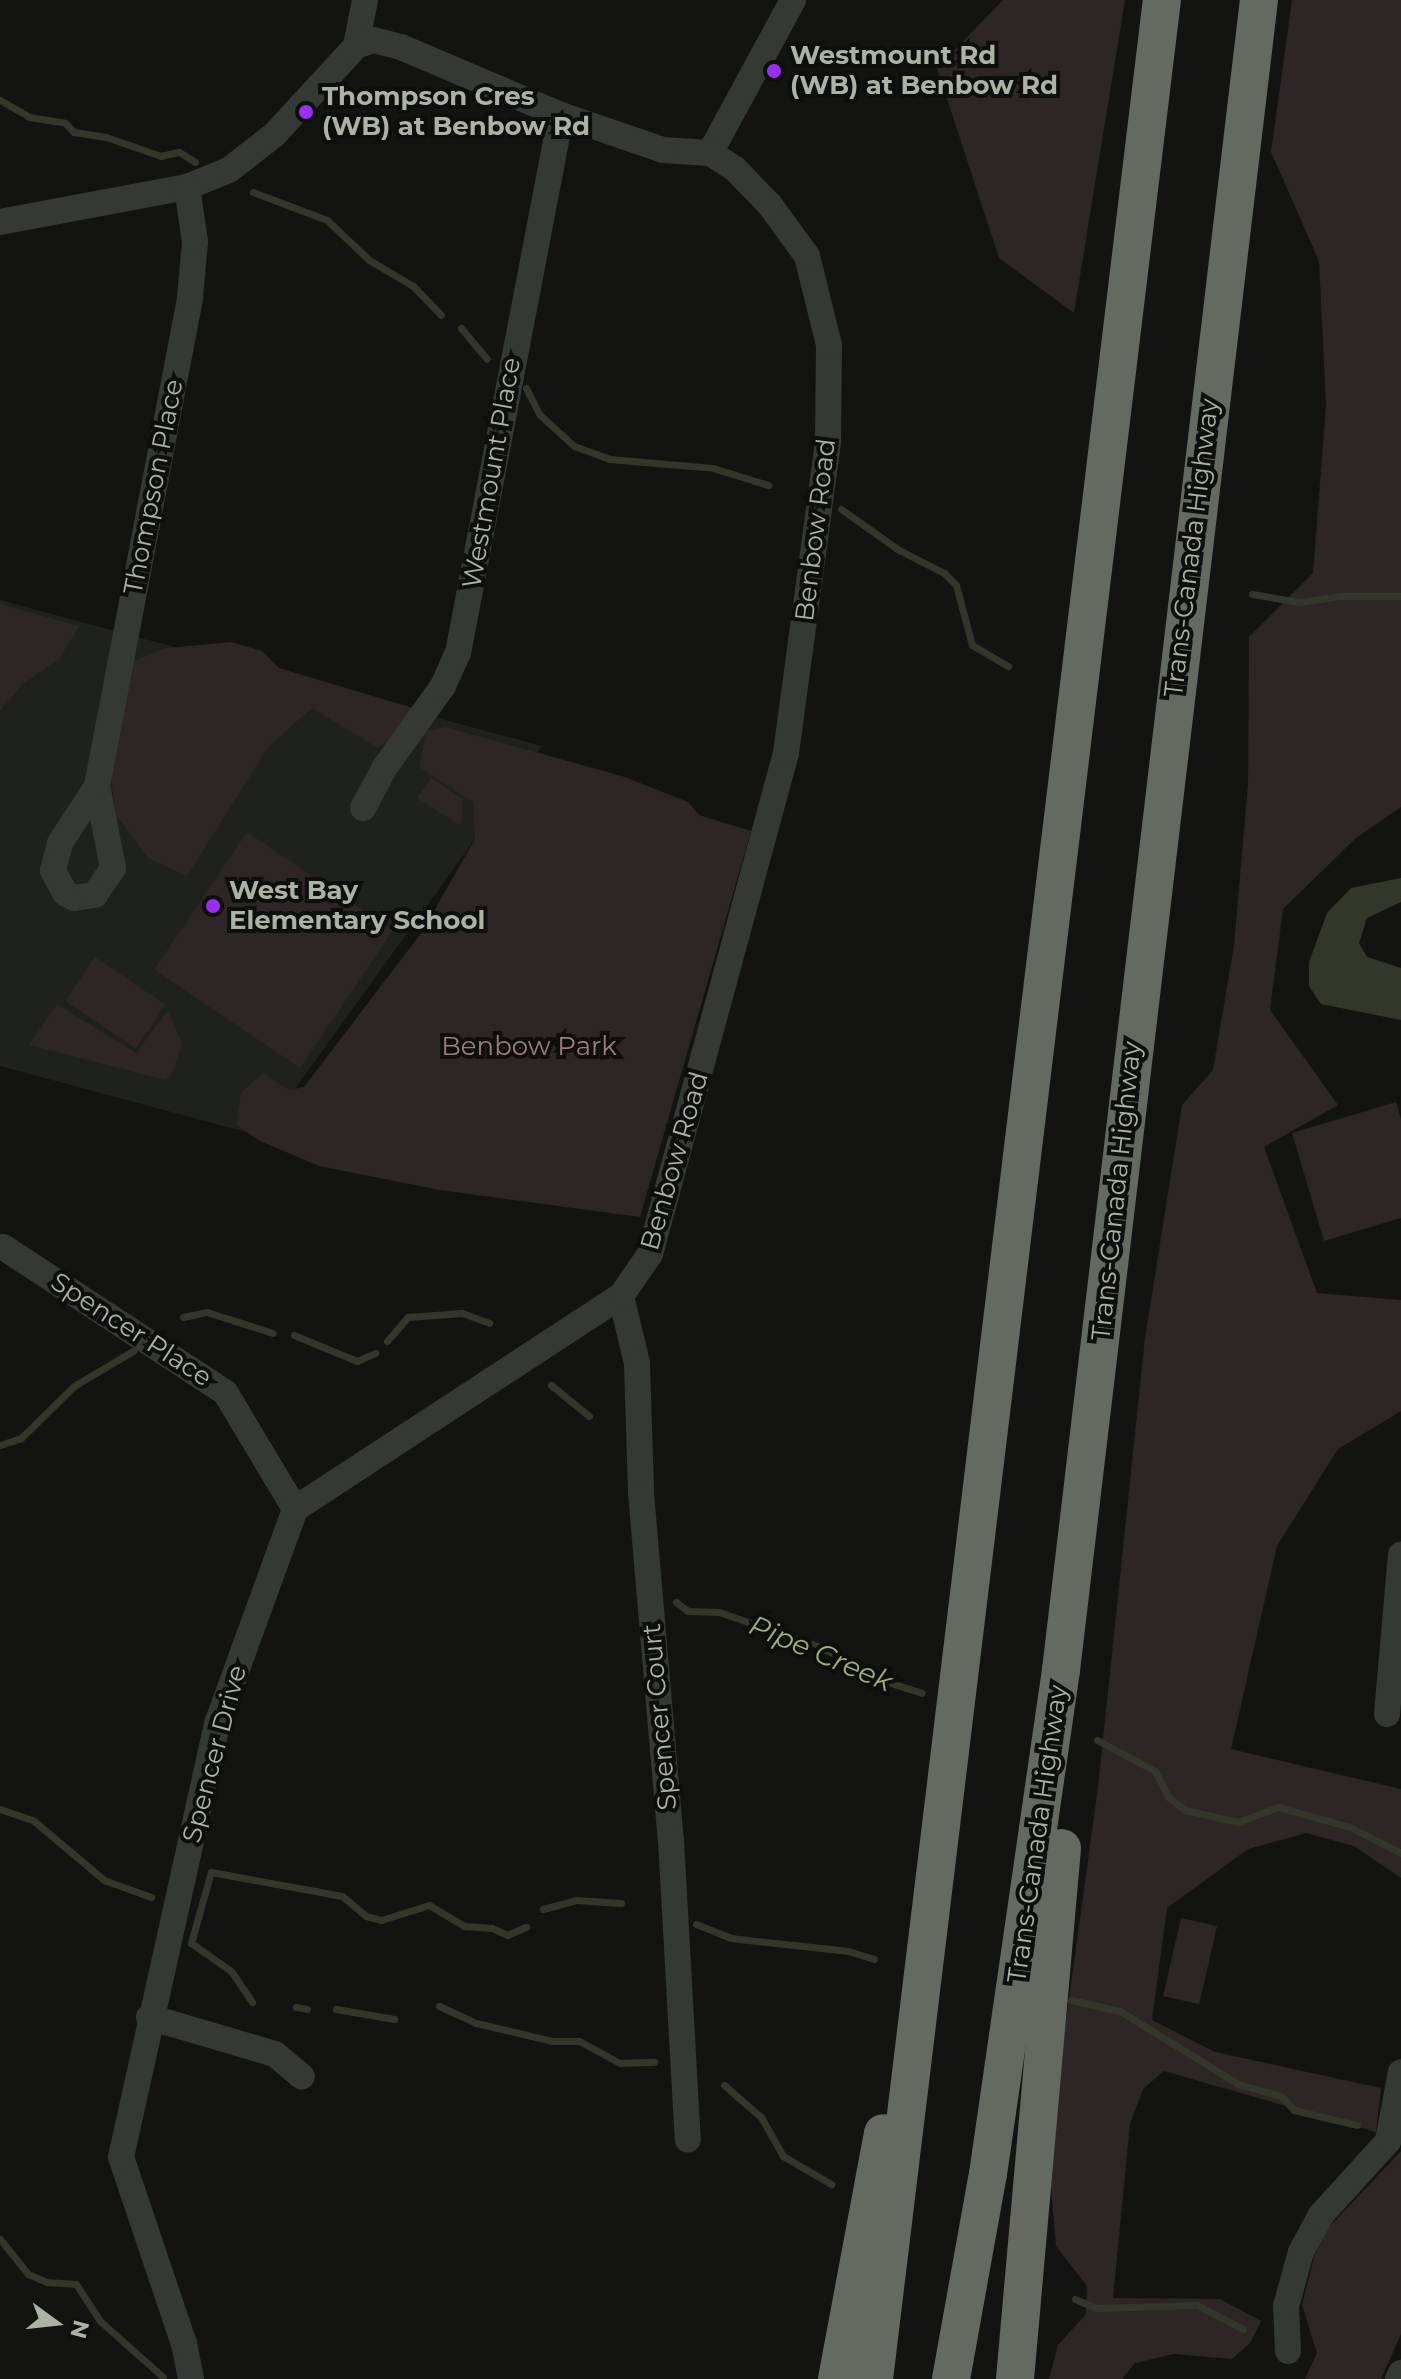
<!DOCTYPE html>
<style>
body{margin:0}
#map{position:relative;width:1401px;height:2379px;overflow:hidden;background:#131412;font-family:Montserrat,sans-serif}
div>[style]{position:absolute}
.built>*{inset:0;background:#1f211e}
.green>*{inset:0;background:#2e2525;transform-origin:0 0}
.water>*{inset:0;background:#333729}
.stream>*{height:7px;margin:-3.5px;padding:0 3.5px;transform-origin:3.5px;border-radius:3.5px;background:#333729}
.minor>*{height:26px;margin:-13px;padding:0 13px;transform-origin:13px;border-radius:13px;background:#353934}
.highway>*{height:38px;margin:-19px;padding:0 19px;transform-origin:19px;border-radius:19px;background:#646a60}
.dots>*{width:22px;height:22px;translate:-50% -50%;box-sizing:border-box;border:4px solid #0e0f0d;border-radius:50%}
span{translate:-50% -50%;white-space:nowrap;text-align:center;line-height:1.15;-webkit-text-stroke:8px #0e0f0d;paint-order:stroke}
.poi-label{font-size:26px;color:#abb4a4;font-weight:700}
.left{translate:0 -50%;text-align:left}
.street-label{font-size:26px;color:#abb4a4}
.park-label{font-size:26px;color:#9f7b7e}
.water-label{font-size:28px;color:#9daf7b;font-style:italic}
.north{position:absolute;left:16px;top:2283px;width:80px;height:80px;-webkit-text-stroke:6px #0e0f0d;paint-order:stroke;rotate:105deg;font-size:22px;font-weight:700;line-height:32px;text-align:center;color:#abb4a4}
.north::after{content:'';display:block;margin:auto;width:28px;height:36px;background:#abb4a4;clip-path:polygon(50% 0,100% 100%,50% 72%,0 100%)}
</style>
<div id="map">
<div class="built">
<div style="clip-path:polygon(0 600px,542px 746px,261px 1136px,0 1066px)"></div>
</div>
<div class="green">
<div style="clip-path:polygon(1003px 0,1125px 0,1074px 313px,999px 258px,937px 68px)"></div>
<div style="clip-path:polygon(1292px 0,1401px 0,1401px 807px,1356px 838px,1283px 909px,1270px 1010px,1338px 1105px,1264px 1147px,1317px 1293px,1401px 1300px,1401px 1411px,1338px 1449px,1277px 1546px,1231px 1749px,1401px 1789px,1401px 1878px,1354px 1846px,1306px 1833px,1248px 1849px,1167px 1908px,1152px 2020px,1215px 2052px,1381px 2088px,1376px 2132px,1164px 2071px,1143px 2089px,1130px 2124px,1113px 2298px,1220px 2299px,1261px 2321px,1250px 2343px,1232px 2359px,1174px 2354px,1135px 2363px,1122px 2379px,1049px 2379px,1058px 2345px,1086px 2314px,1087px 2286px,1056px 2246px,1048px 2152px,1098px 1787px,1145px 1338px,1182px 1105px,1213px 1070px,1234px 945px,1248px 784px,1249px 637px,1313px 573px,1326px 405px,1319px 261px,1271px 152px)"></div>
<div style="clip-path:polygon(0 604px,79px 626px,60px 658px,22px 685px,0 711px)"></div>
<div style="clip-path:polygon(231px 642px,262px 651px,279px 668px,413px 708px,405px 730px,378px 748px,312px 708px,269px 746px,187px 876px,148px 858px,115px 814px,111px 775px,131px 662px,167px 648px)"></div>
<div style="clip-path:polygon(445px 727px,625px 777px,688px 802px,699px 815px,751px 831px,640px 1217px,440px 1190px,319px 1166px,260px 1141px,236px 1125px,241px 1093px,263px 1073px,289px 1090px,304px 1087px,422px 932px,475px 839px,473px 802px,419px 767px,426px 731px)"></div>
<div style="clip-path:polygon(431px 778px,463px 799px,461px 826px,417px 798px)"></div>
<div style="left:247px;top:832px;width:176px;height:166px;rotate:34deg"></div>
<div style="left:95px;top:957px;width:85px;height:53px;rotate:34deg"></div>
<div style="clip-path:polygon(57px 1004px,136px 1053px,168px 1010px,182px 1043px,173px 1071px,166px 1080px,29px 1045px)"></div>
<div style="clip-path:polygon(1396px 1102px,1401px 1119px,1401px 1218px,1324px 1241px,1292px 1133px)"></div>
<div style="left:1181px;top:1918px;width:37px;height:80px;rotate:13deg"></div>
<div style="clip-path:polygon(1401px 2151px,1401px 2334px,1381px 2379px,1305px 2379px,1317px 2353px,1302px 2305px,1314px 2257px,1328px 2228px)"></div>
</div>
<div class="water">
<div style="clip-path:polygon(1401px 878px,1401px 902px,1367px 918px,1359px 943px,1367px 957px,1401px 968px,1401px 1020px,1321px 1004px,1309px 986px,1309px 962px,1327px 913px,1351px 888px)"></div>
</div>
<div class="stream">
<div style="left:0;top:100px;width:34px;rotate:30deg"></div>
<div style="left:29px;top:117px;width:36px;rotate:9deg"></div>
<div style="left:65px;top:123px;width:13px;rotate:45deg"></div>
<div style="left:74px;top:132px;width:32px;rotate:9deg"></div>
<div style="left:106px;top:137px;width:58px;rotate:19.1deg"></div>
<div style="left:161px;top:156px;width:18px;rotate:-13deg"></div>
<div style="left:179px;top:152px;width:19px;rotate:32deg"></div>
<div style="left:253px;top:192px;width:79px;rotate:20.7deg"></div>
<div style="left:327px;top:220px;width:58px;rotate:43.6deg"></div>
<div style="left:369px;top:260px;width:51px;rotate:30.6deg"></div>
<div style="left:413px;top:286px;width:40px;rotate:46deg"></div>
<div style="left:461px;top:328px;width:40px;rotate:50deg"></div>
<div style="left:526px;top:388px;width:30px;rotate:63deg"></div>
<div style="left:540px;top:415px;width:46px;rotate:42.4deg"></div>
<div style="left:574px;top:446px;width:37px;rotate:20deg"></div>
<div style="left:609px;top:459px;width:104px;rotate:4.9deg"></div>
<div style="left:713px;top:468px;width:58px;rotate:17.2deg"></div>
<div style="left:841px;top:509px;width:71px;rotate:35.3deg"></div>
<div style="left:899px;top:550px;width:51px;rotate:27.1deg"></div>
<div style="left:944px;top:573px;width:17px;rotate:45deg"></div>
<div style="left:956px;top:585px;width:62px;rotate:75.1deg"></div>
<div style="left:972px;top:645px;width:42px;rotate:30.3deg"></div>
<div style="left:1252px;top:594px;width:49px;rotate:9.5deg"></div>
<div style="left:1300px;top:602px;width:40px;rotate:-8.5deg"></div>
<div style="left:1340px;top:596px;width:61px"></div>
<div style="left:183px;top:1317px;width:25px;rotate:-12deg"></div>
<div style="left:207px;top:1312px;width:69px;rotate:17.7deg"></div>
<div style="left:294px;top:1335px;width:68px;rotate:22.4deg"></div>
<div style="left:357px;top:1361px;width:20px;rotate:-24deg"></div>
<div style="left:387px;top:1341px;width:32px;rotate:-49deg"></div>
<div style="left:408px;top:1317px;width:54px;rotate:-4.2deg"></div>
<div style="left:462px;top:1313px;width:29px;rotate:20deg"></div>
<div style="left:551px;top:1385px;width:49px;rotate:39.2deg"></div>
<div style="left:0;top:1445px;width:22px;rotate:-18deg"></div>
<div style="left:21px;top:1438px;width:74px;rotate:-44.5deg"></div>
<div style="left:74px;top:1386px;width:69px;rotate:-30.7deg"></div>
<div style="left:676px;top:1602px;width:15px;rotate:37deg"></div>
<div style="left:688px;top:1611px;width:31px;rotate:2deg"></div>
<div style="left:719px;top:1612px;width:104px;rotate:19.1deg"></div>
<div style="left:817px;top:1646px;width:24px;rotate:24deg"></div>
<div style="left:839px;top:1656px;width:21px;rotate:47deg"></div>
<div style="left:853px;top:1671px;width:72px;rotate:17.7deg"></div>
<div style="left:1097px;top:1740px;width:66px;rotate:28.1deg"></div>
<div style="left:1155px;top:1771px;width:29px;rotate:63deg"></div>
<div style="left:1168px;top:1797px;width:21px;rotate:37deg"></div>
<div style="left:1185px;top:1810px;width:54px;rotate:12.8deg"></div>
<div style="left:1238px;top:1822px;width:43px;rotate:-20.6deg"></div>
<div style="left:1278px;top:1807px;width:75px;rotate:15.5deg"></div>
<div style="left:1350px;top:1827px;width:57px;rotate:27deg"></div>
<div style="left:0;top:1809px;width:36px;rotate:19deg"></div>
<div style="left:34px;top:1821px;width:92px;rotate:40.1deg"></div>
<div style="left:104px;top:1880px;width:50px;rotate:19.9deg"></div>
<div style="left:543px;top:1909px;width:34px;rotate:-15deg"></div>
<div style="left:576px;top:1900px;width:45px;rotate:3.8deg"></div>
<div style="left:696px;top:1924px;width:37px;rotate:22deg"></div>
<div style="left:730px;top:1938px;width:119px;rotate:6.3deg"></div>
<div style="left:848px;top:1951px;width:27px;rotate:17deg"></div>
<div style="left:1071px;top:2000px;width:50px;rotate:12.7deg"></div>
<div style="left:1120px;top:2011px;width:139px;rotate:31.7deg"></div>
<div style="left:1238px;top:2084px;width:45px;rotate:15.6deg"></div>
<div style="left:1281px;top:2096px;width:19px;rotate:47deg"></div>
<div style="left:1294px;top:2110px;width:65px;rotate:13.4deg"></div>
<div style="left:252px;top:2002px;width:37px;rotate:-124deg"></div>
<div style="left:231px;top:1971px;width:49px;rotate:-145deg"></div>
<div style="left:191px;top:1943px;width:74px;rotate:-74.3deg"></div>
<div style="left:211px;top:1872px;width:133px;rotate:10.4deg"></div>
<div style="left:342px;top:1896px;width:31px;rotate:40deg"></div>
<div style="left:366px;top:1916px;width:16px;rotate:15deg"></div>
<div style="left:381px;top:1920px;width:50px;rotate:-17.4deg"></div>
<div style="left:429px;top:1905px;width:41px;rotate:31deg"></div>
<div style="left:464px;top:1926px;width:28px;rotate:4deg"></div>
<div style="left:492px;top:1928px;width:17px;rotate:25deg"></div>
<div style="left:507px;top:1935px;width:21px;rotate:-23deg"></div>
<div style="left:439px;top:2006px;width:41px;rotate:24.7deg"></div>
<div style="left:476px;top:2023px;width:78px;rotate:13.3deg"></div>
<div style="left:552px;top:2041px;width:27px"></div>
<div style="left:579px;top:2041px;width:47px;rotate:28.2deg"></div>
<div style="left:620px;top:2063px;width:34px;rotate:-2deg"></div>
<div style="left:296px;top:2007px;width:11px;rotate:10deg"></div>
<div style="left:336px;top:2009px;width:59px;rotate:9.8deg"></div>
<div style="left:724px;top:2085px;width:49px;rotate:40.9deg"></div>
<div style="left:761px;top:2117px;width:45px;rotate:60.6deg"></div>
<div style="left:783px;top:2156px;width:56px;rotate:30.3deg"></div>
<div style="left:0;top:2239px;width:45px;rotate:51.3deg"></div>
<div style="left:28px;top:2274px;width:21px;rotate:23deg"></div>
<div style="left:47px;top:2282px;width:29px;rotate:4deg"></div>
<div style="left:76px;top:2284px;width:44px;rotate:57deg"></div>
<div style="left:100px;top:2321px;width:84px;rotate:41.6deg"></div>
<div style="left:1075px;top:2299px;width:23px;rotate:23deg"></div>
<div style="left:1096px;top:2308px;width:101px;rotate:-1.7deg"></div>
<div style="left:1197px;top:2305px;width:52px;rotate:27.6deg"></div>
</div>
<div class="minor">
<div style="left:710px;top:153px;width:174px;rotate:-61.5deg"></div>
<div style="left:0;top:222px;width:190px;rotate:-10.6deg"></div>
<div style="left:187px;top:187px;width:45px;rotate:-22deg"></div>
<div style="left:229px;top:170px;width:57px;rotate:-37.9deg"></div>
<div style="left:274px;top:135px;width:121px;rotate:-47.3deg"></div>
<div style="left:356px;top:46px;width:47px;rotate:-78.9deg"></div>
<div style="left:97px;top:786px;width:84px;rotate:79deg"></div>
<div style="left:113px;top:868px;width:32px;rotate:124deg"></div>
<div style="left:95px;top:895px;width:21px;rotate:172deg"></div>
<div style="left:74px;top:898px;width:10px;rotate:-151deg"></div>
<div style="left:65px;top:893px;width:26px;rotate:-118deg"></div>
<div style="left:53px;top:870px;width:28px;rotate:-75deg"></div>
<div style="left:60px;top:843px;width:68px;rotate:-57deg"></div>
<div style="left:97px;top:786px;width:498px;rotate:-79.2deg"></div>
<div style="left:190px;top:297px;width:55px;rotate:-84.8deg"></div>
<div style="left:195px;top:242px;width:56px;rotate:-98.3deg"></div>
<div style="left:363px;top:808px;width:47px;rotate:-61.8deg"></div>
<div style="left:385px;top:767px;width:100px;rotate:-54.4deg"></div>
<div style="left:443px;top:686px;width:36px;rotate:-66deg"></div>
<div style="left:458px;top:653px;width:548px;rotate:-79.16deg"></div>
<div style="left:3px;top:1247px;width:265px;rotate:33.2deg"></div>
<div style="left:225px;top:1392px;width:136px;rotate:59.1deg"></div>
<div style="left:621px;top:1296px;width:69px;rotate:76.6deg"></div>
<div style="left:637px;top:1363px;width:130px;rotate:88.2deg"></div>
<div style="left:641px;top:1493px;width:348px;rotate:85.1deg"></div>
<div style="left:671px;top:1840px;width:300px;rotate:86.8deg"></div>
<div style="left:1387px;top:1714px;width:160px;rotate:-85deg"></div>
<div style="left:149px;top:2017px;width:131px;rotate:16.4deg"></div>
<div style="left:275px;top:2054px;width:35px;rotate:40deg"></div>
<div style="left:1288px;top:2351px;width:45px;rotate:-92.5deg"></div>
<div style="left:1286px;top:2306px;width:56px;rotate:-74.5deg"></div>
<div style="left:1301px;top:2252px;width:42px;rotate:-61.6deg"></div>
<div style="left:1321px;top:2215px;width:100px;rotate:-47.8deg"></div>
<div style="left:1388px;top:2141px;width:70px;rotate:-79.3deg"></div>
<div style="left:191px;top:2379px;width:36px;rotate:-101deg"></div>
<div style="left:184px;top:2344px;width:197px;rotate:-108.6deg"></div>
<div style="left:121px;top:2157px;width:447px;rotate:-77.5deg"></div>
<div style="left:218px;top:1721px;width:226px;rotate:-70deg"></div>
<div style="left:295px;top:1509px;width:389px;rotate:-33.2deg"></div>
<div style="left:621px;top:1296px;width:51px;rotate:-55.4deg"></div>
<div style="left:650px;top:1254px;width:519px;rotate:-74.81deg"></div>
<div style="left:786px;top:753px;width:315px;rotate:-82.3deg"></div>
<div style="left:828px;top:441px;width:96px;rotate:-89.4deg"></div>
<div style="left:829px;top:345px;width:92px;rotate:-103.9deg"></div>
<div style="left:807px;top:256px;width:63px;rotate:-126deg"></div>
<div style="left:770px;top:205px;width:50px;rotate:-134.2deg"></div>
<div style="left:735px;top:169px;width:30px;rotate:-147deg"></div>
<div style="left:710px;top:153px;width:47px;rotate:-176.3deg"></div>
<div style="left:663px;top:150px;width:108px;rotate:-161.1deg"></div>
<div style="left:561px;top:115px;width:174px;rotate:-157deg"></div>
<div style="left:401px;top:47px;width:29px;rotate:-166deg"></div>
<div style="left:373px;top:40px;width:18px;rotate:161deg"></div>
<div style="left:1398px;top:2379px;width:7px;rotate:-63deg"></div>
</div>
<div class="highway">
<div style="left:837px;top:2379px;width:250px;rotate:-79.4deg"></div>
<div style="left:874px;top:2379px;width:2396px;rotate:-83.1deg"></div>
<div style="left:951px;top:2379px;width:208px;rotate:-79.8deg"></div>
<div style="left:988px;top:2174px;width:509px;rotate:-81.76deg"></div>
<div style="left:1061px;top:1670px;width:1682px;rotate:-83.24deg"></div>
<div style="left:1015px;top:2379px;width:533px;rotate:-84.94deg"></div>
</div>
<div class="dots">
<div style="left:774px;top:71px;background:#9731ed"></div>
<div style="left:306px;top:112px;background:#9731ed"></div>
<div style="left:213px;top:906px;background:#9731ed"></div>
</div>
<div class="poi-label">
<span class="left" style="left:790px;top:71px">Westmount Rd<br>(WB) at Benbow Rd</span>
<span class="left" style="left:322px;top:112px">Thompson Cres<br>(WB) at Benbow Rd</span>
<span class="left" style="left:229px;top:906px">West Bay<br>Elementary School</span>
</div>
<div class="street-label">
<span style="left:492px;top:473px;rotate:-80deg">Westmount Place</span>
<span style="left:154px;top:487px;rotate:-79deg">Thompson Place</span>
<span style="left:816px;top:530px;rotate:-83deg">Benbow Road</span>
<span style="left:1192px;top:548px;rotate:-83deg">Trans-Canada Highway</span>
<span style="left:675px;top:1161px;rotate:-74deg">Benbow Road</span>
<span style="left:1117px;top:1191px;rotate:-84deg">Trans-Canada Highway</span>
<span style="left:131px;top:1330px;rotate:33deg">Spencer Place</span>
<span style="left:660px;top:1717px;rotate:-95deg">Spencer Court</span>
<span style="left:215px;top:1754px;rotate:-75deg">Spencer Drive</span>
<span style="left:1038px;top:1834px;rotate:-82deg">Trans-Canada Highway</span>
</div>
<div class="park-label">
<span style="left:529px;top:1047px">Benbow Park</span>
</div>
<div class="water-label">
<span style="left:821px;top:1653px;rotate:23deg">Pipe Creek</span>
</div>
<div class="north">N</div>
</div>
